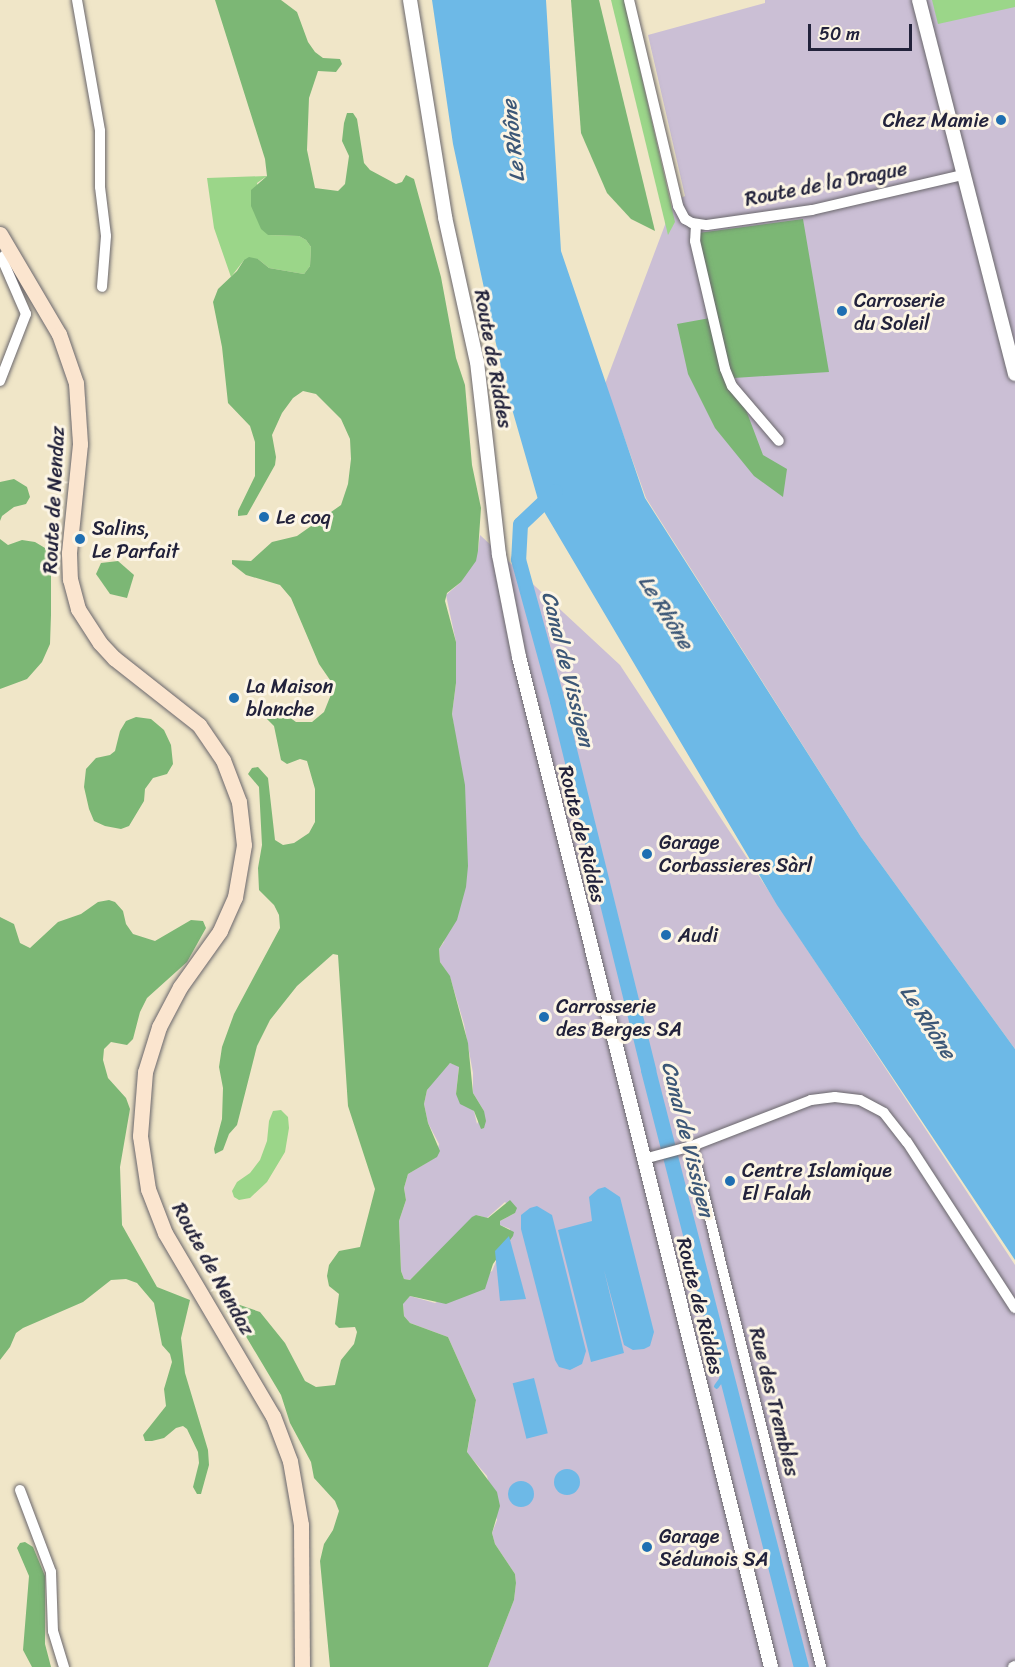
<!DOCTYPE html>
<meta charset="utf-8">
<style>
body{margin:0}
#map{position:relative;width:1015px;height:1667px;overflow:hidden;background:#f0e6c8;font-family:Sriracha,sans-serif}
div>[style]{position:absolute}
.industrial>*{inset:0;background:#cbbfd5}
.green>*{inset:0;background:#9bd689}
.forest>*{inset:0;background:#7cb775}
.water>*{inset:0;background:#6db9e7;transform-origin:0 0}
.round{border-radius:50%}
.stream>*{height:4.5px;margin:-2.25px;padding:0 2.25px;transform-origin:2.25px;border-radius:2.25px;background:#6db9e7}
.canal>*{height:15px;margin:-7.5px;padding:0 7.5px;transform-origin:7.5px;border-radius:7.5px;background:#6db9e7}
.roads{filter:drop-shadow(0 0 2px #6a676c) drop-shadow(0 0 2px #6a676c)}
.minor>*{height:10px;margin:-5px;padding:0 5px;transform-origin:5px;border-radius:5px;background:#fff}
.tertiary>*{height:14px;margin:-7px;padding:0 7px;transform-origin:7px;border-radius:7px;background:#fff}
.secondary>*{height:15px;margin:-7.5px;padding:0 7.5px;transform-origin:7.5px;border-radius:7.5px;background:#fbe5cf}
.dots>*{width:16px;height:16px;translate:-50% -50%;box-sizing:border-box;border:3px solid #fcf5e5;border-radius:50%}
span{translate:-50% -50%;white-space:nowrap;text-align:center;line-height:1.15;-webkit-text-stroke:6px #fcf5e5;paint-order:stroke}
.poi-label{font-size:20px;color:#22223b}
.right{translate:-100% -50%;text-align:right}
.left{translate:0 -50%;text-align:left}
.street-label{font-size:20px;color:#22223b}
.water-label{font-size:21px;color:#3c5777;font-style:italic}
.scale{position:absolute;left:808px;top:24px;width:104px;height:27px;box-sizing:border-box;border:3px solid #22223b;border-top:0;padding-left:8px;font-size:18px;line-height:21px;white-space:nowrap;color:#22223b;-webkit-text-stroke:4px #fcf5e5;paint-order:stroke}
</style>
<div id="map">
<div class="industrial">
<div style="clip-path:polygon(765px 0,1015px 0,1015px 1049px,861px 837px,646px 498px,605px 384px,674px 201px,685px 196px,648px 35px,765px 3px)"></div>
<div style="clip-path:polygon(480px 535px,620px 665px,1015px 1265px,1015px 1667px,488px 1667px,514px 1600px,516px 1583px,515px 1574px,495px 1544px,492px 1533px,497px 1520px,487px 1476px,467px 1453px,476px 1400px,448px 1337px,410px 1323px,404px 1316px,403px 1303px,410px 1296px,435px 1303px,492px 1271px,510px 1229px,500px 1225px,500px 1221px,515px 1213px,505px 1202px,487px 1218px,476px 1215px,410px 1280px,404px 1279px,401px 1271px,399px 1221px,406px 1200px,404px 1188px,408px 1174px,436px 1157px,439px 1144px,428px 1123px,424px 1104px,427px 1090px,438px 1074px,450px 1063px,459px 1066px,456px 1094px,474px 1111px,477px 1124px,484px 1111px,473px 1093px,473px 1073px,464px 1024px,450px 977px,440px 962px,439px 949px,444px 942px,456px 742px,452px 714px,456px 683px,456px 642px,446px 595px,461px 582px,478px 551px)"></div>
</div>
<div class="green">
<div style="clip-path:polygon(611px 0,624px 0,675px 222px,668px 235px)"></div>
<div style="clip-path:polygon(932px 0,1015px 0,1015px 7px,938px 24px)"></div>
<div style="clip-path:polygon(267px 176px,257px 183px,268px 235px,299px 236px,306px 240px,311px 247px,310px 266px,304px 274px,269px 268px,258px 259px,244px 260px,231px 277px,214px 228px,207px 178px)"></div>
<div style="clip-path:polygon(281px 1110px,288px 1117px,289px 1128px,285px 1152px,267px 1182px,250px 1198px,239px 1200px,234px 1197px,232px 1191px,237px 1182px,250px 1173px,260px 1160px,267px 1141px,269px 1121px,273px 1111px)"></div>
</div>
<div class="forest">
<div style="clip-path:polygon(215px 0,281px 0,297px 12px,308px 42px,315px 52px,323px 58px,340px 59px,342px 64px,336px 72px,318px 71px,309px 98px,307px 150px,315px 188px,338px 191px,345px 184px,349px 156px,342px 141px,344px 123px,347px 113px,353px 113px,357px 119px,364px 163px,370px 170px,396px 184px,402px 182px,406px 175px,414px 179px,441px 277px,456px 358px,465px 385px,472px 465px,481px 508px,478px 551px,476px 561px,461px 582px,447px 593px,445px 601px,456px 642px,456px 683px,452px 714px,465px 785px,468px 866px,466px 887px,457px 920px,439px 949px,440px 962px,450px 976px,468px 1043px,473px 1093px,484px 1111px,486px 1121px,484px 1128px,481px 1129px,474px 1111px,460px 1104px,456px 1094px,459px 1067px,450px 1063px,427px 1090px,424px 1104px,428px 1123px,440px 1151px,437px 1157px,408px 1174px,404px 1188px,406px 1200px,399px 1221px,401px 1271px,404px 1279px,410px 1280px,472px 1217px,476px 1215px,488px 1218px,510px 1200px,517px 1208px,515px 1213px,500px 1221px,500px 1225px,514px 1232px,513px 1236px,493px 1264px,485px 1289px,446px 1304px,410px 1296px,403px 1304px,404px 1316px,410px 1323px,448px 1337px,476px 1400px,467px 1452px,497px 1492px,500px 1506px,492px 1533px,495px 1544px,515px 1574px,516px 1583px,514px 1600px,488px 1667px,330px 1667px,320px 1561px,324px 1544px,333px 1530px,339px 1511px,335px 1501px,314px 1478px,311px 1462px,290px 1423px,281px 1395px,235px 1318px,227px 1313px,226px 1307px,234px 1303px,260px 1312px,285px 1343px,305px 1381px,316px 1387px,335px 1385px,341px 1360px,354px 1344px,357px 1332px,355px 1327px,339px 1328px,335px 1324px,339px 1294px,329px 1286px,327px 1276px,329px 1265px,339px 1251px,360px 1247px,375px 1189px,348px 1106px,338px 955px,333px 954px,297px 986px,270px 1020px,257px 1046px,237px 1125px,229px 1134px,223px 1150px,215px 1154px,214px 1149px,222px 1119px,223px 1088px,219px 1067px,222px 1047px,234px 1014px,280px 928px,279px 915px,274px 905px,259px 890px,258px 868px,262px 845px,259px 787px,248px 774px,252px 768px,258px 767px,268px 778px,275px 840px,283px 845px,294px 843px,309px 833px,315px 822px,315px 789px,307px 761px,300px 759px,287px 764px,281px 760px,274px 726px,264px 716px,266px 706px,271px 704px,296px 722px,312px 722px,324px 712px,332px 692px,330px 680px,319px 664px,291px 598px,280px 585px,246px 575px,232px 564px,232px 560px,251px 561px,272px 542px,297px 536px,341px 505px,348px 484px,351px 459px,350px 439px,341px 419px,316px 394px,303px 391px,293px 398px,282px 413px,272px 435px,276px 457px,275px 465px,247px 515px,238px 516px,238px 511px,255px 476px,255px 442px,250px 426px,228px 403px,222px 347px,213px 302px,218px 289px,237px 271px,244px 260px,249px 257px,258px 259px,269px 268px,304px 274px,310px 266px,311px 247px,306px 240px,299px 236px,268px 235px,261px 229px,251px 206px,251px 190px,267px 176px,265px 159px)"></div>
<div style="clip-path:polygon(571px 0,599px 0,655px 231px,631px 219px,607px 193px,581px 133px)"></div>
<div style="clip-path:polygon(803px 219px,829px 372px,734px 378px,763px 455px,787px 469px,783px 497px,754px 476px,715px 428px,688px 374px,677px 324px,710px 318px,698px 233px)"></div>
<div style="clip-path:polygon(14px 479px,27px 487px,30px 497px,26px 504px,14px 507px,2px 516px,0 521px,0 482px)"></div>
<div style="clip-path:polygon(0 539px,8px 545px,22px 540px,35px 542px,45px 548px,51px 560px,51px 615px,50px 644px,42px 662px,27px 679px,0 689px)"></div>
<div style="clip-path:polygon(118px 561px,134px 575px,127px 598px,110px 594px,96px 574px,101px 563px)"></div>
<div style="clip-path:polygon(136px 717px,151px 719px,164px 730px,171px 745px,173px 764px,167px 774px,153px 778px,145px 789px,144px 801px,129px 826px,121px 829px,105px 826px,94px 821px,89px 809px,84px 787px,86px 769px,96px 758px,110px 755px,115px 751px,120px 731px,126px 721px)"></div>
<div style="clip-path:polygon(109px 900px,115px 902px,123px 911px,126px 924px,133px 934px,155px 941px,191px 920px,203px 921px,206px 928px,187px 962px,147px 998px,140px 1012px,133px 1039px,127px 1045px,111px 1042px,104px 1049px,103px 1060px,108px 1078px,126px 1098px,130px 1109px,120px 1167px,122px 1225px,157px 1287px,190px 1300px,181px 1338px,185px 1373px,208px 1450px,209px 1465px,201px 1494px,197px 1494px,193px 1487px,199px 1463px,198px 1452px,187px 1429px,183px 1426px,176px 1428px,164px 1438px,152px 1441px,145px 1441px,143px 1435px,166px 1406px,164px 1389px,172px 1362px,170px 1354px,162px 1345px,154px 1303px,137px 1283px,126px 1279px,111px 1280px,83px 1302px,23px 1328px,16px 1333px,10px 1347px,0 1360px,0 917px,14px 924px,20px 943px,30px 948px,58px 922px,81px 914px,98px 902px)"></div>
<div style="clip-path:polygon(25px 1542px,33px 1547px,45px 1576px,45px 1644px,51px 1667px,32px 1667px,23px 1650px,29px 1576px,17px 1548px,20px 1543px)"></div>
</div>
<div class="water">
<div style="clip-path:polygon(432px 0,546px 0,561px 251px,645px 498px,861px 837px,1015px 1049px,1015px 1260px,777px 905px,539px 503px,504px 381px,453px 144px)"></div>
<div style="clip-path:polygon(605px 1187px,620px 1197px,654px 1332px,650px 1346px,644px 1349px,633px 1350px,624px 1345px,604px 1270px,624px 1353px,591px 1362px,558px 1230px,592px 1221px,589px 1197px,598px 1189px)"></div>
<div style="clip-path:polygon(537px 1206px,552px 1215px,586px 1351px,582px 1364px,570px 1370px,559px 1367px,555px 1360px,521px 1229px,521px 1215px,530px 1208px)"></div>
<div style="clip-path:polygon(509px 1236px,526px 1299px,500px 1301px,495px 1251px)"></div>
<div style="left:534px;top:1378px;width:57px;height:22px;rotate:76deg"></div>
<div class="round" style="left:554px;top:1469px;width:26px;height:26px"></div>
<div class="round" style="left:508px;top:1481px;width:26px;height:26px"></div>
</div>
<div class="stream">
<div style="left:716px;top:1386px;width:17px;rotate:-54deg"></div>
</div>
<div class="canal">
<div style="left:555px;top:491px;width:48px;rotate:136.7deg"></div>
<div style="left:520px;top:524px;width:35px;rotate:93deg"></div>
<div style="left:518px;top:559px;width:147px;rotate:74.6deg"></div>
<div style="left:557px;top:701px;width:380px;rotate:76.1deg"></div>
<div style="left:648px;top:1070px;width:616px;rotate:75.63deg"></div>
</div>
<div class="roads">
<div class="minor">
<div style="left:77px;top:0;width:133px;rotate:80deg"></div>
<div style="left:100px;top:131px;width:56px;rotate:90deg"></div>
<div style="left:100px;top:187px;width:49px;rotate:83deg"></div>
<div style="left:106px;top:236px;width:51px;rotate:94.5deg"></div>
<div style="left:629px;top:0;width:212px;rotate:76.6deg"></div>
<div style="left:678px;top:206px;width:15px;rotate:62deg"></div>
<div style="left:685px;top:219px;width:8px;rotate:30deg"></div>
<div style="left:692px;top:223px;width:15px;rotate:8deg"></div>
<div style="left:707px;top:225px;width:106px;rotate:-8.1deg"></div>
<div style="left:812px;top:210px;width:155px;rotate:-13.1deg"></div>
<div style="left:696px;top:224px;width:17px;rotate:93deg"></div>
<div style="left:695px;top:241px;width:131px;rotate:76.8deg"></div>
<div style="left:725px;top:369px;width:18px;rotate:68deg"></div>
<div style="left:732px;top:386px;width:72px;rotate:49.5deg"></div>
<div style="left:0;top:381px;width:72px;rotate:-68.8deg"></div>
<div style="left:26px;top:314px;width:58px;rotate:-113.5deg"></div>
<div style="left:3px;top:261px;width:5px;rotate:-79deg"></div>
<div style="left:4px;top:256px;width:8px;rotate:-40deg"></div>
<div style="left:692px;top:1146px;width:537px;rotate:76.09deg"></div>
<div style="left:644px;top:1159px;width:50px;rotate:-15.2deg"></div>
<div style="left:692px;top:1146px;width:128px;rotate:-21.1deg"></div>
<div style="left:811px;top:1100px;width:24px;rotate:-7deg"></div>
<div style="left:835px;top:1097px;width:25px;rotate:7deg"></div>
<div style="left:860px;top:1100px;width:27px;rotate:28deg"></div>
<div style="left:884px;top:1113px;width:37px;rotate:52deg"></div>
<div style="left:907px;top:1142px;width:198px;rotate:57deg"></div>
<div style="left:20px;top:1490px;width:88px;rotate:69.3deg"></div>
<div style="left:51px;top:1572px;width:59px;rotate:88.1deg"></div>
<div style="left:53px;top:1631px;width:38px;rotate:73deg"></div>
<div style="left:1013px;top:1667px;width:2px;rotate:-27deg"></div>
</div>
<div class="tertiary">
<div style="left:410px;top:0;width:220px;rotate:80.8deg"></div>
<div style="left:445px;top:217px;width:148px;rotate:77.6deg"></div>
<div style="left:477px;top:362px;width:194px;rotate:83.5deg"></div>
<div style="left:499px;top:555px;width:104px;rotate:78.9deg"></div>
<div style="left:519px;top:657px;width:1041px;rotate:75.99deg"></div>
<div style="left:919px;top:0;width:386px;rotate:75.6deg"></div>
</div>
<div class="secondary">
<div style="left:0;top:234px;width:116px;rotate:59.5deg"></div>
<div style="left:59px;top:334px;width:52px;rotate:70.9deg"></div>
<div style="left:76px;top:383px;width:61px;rotate:86.2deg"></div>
<div style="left:80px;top:444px;width:110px;rotate:95.8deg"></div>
<div style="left:69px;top:553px;width:26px;rotate:88deg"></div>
<div style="left:70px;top:579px;width:31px;rotate:75deg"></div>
<div style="left:78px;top:609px;width:40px;rotate:57.1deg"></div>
<div style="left:100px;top:643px;width:21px;rotate:47deg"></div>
<div style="left:114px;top:658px;width:108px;rotate:38.2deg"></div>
<div style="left:199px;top:725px;width:42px;rotate:55.6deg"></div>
<div style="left:223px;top:760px;width:45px;rotate:69.1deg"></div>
<div style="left:239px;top:802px;width:43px;rotate:83.4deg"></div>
<div style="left:244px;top:845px;width:53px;rotate:99.8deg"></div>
<div style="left:235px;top:897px;width:37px;rotate:114deg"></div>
<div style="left:220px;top:931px;width:69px;rotate:125.5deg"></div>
<div style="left:180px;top:987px;width:45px;rotate:117.7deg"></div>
<div style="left:159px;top:1027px;width:47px;rotate:107.3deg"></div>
<div style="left:145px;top:1072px;width:64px;rotate:94.5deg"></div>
<div style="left:140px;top:1136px;width:54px;rotate:81.4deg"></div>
<div style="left:148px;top:1189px;width:47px;rotate:68.9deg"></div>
<div style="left:165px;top:1233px;width:212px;rotate:59.5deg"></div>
<div style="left:273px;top:1416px;width:48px;rotate:69.3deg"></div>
<div style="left:290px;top:1461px;width:65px;rotate:80.2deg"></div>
<div style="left:301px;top:1525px;width:142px;rotate:89.6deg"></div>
</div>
</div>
<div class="dots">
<div style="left:1001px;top:120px;background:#1f6fb2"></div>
<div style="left:842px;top:311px;background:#1f6fb2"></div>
<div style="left:264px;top:517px;background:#1f6fb2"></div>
<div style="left:80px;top:539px;background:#1f6fb2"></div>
<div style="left:234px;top:698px;background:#1f6fb2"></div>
<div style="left:647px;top:854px;background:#1f6fb2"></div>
<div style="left:666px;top:935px;background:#1f6fb2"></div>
<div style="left:544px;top:1017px;background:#1f6fb2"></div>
<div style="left:730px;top:1181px;background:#1f6fb2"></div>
<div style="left:647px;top:1547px;background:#1f6fb2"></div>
</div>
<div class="poi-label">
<span class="right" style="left:989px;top:120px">Chez Mamie</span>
<span class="left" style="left:854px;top:312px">Carroserie<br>du Soleil</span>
<span class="left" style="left:276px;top:517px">Le coq</span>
<span class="left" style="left:92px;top:540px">Salins,<br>Le Parfait</span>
<span class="left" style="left:246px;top:698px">La Maison<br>blanche</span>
<span class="left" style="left:659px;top:854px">Garage<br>Corbassieres Sàrl</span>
<span class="left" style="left:678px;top:935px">Audi</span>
<span class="left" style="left:556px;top:1018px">Carrosserie<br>des Berges SA</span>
<span class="left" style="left:742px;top:1182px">Centre Islamique<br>El Falah</span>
<span class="left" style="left:659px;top:1548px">Garage<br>Sédunois SA</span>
</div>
<div class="street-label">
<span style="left:826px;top:184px;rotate:-11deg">Route de la Drague</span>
<span style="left:493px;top:359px;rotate:80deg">Route de Riddes</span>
<span style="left:54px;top:500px;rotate:-87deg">Route de Nendaz</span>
<span style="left:582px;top:834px;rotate:76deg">Route de Riddes</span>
<span style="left:213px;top:1269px;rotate:61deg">Route de Nendaz</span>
<span style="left:700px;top:1306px;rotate:76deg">Route de Riddes</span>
<span style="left:774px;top:1402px;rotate:76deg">Rue des Trembles</span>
</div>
<div class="water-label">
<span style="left:513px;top:141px;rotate:-96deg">Le Rhône</span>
<span style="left:666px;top:612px;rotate:58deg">Le Rhône</span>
<span style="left:568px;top:669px;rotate:76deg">Canal de Vissigen</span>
<span style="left:928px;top:1022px;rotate:57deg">Le Rhône</span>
<span style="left:688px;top:1139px;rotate:76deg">Canal de Vissigen</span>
</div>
<div class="scale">50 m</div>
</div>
